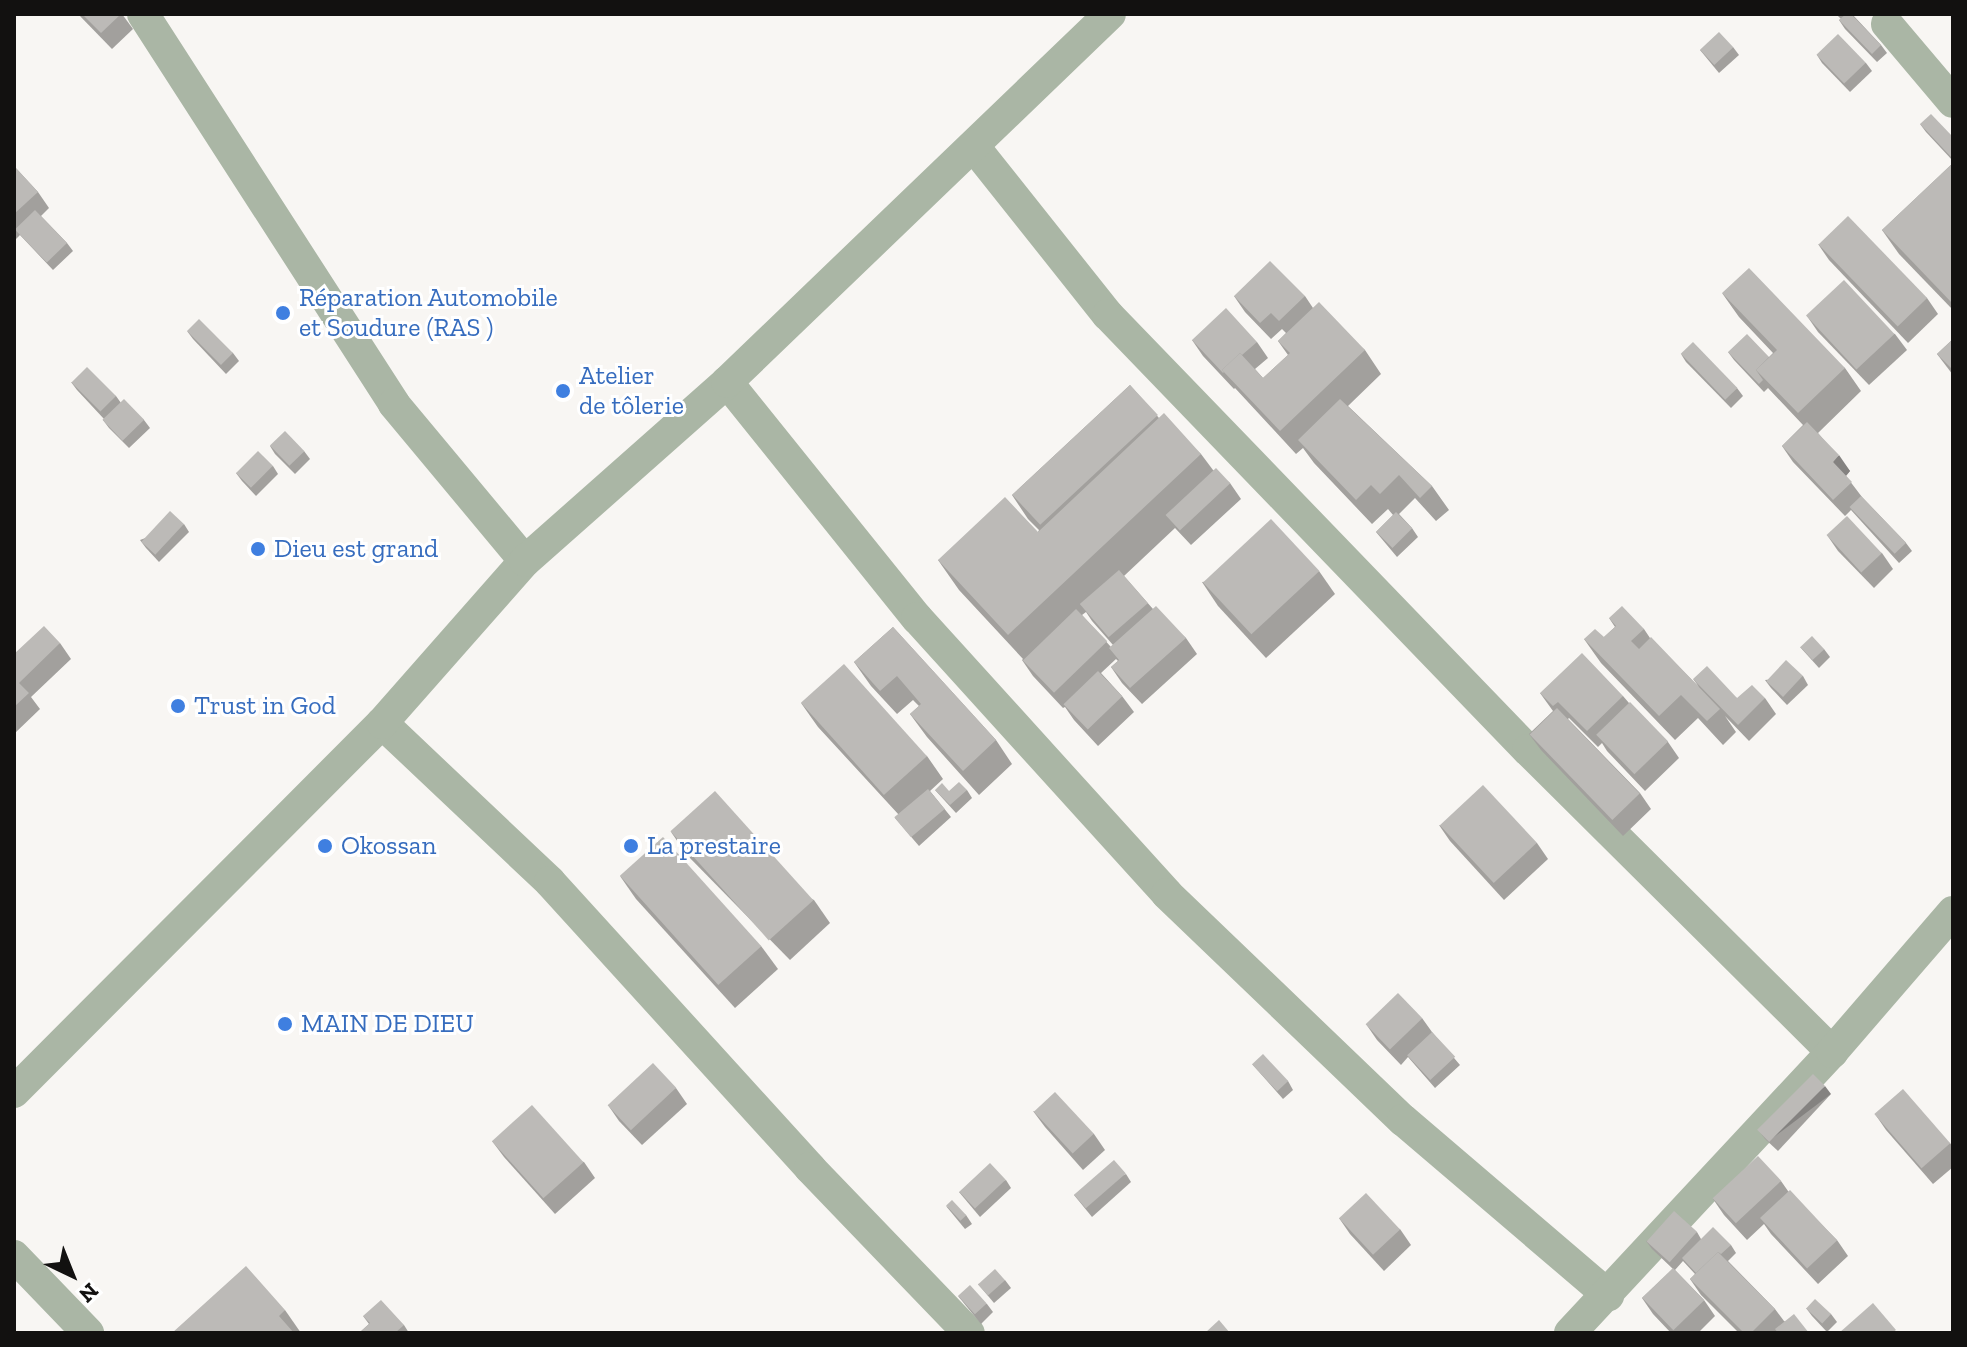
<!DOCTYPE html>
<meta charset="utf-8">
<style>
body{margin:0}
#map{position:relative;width:1967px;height:1347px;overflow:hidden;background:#f8f6f3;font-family:"Zilla Slab",serif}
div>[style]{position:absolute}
.minor>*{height:32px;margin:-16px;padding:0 16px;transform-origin:16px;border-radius:16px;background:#aab6a5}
.wall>*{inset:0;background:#a2a09d}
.shaded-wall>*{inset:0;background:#848280;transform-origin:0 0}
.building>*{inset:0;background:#bcbab7;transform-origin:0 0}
.dots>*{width:22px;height:22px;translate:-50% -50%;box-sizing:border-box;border:4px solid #fff;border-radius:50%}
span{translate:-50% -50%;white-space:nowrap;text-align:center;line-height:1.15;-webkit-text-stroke:6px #fff;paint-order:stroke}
.shop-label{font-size:26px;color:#366cbe}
.left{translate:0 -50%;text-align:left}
.frame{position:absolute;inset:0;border:16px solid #121110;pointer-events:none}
.north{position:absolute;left:32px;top:1235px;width:80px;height:80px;-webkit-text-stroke:6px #fff;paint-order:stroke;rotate:137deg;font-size:22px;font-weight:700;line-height:32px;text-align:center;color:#121110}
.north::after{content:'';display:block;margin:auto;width:28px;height:36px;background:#121110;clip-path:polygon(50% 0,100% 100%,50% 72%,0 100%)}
</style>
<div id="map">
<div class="minor">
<div style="left:143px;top:14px;width:464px;rotate:57.2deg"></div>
<div style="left:394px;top:404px;width:204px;rotate:50.2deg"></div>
<div style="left:1887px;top:24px;width:102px;rotate:49.8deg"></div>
<div style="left:975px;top:148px;width:213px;rotate:51.5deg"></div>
<div style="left:1108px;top:315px;width:605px;rotate:46.01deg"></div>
<div style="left:1528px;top:750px;width:429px;rotate:44.8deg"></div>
<div style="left:727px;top:382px;width:303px;rotate:51.2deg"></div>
<div style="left:917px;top:618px;width:372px;rotate:47.8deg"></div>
<div style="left:1167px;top:894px;width:327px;rotate:43.8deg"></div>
<div style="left:1403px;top:1120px;width:270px;rotate:40.5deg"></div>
<div style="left:382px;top:723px;width:231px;rotate:43.4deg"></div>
<div style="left:550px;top:882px;width:387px;rotate:47.7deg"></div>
<div style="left:810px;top:1168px;width:229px;rotate:46.1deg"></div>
<div style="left:14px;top:1092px;width:521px;rotate:-45.08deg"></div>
<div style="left:382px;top:723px;width:216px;rotate:-48.6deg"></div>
<div style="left:525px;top:561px;width:270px;rotate:-41.5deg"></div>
<div style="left:727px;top:382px;width:531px;rotate:-43.86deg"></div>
<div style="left:14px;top:1256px;width:107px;rotate:46.1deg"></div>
<div style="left:1570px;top:1333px;width:384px;rotate:-47deg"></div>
<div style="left:1832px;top:1052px;width:185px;rotate:-49.2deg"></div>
</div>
<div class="wall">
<div style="clip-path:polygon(78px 14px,122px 14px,133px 29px,112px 49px)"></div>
<div style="clip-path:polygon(1836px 14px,1852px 14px,1881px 45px,1887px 53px,1877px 62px,1845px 29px,1839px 20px,1841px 19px)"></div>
<div style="clip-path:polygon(1733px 47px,1739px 55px,1719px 73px,1700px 50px)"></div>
<div style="clip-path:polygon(1817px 55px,1866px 63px,1872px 71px,1850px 92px,1822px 63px)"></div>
<div style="clip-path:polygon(1920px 124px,1953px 137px,1953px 161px,1926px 132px)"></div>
<div style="clip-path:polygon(1953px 163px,1953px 310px,1899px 254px,1882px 230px)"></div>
<div style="clip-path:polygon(14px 166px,38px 192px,49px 208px,41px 216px,67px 243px,73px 251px,53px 270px,20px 235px,14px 241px)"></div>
<div style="clip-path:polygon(1818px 244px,1927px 298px,1938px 314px,1908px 343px,1829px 260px)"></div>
<div style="clip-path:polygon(1722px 293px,1845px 368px,1861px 391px,1818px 433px,1850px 471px,1846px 476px,1862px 497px,1906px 543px,1912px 551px,1899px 563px,1851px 510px,1845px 516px,1793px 462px,1782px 446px,1803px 425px,1768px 388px,1764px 392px,1734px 360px,1728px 352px,1769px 357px,1773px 353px,1739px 317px)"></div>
<div style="clip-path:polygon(1234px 296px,1305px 296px,1313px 308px,1365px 350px,1381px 374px,1348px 406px,1432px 486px,1449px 510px,1436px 521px,1415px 498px,1399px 514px,1412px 528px,1418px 537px,1397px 557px,1376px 532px,1393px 515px,1388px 509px,1372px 524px,1314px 463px,1303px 448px,1296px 454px,1235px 388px,1234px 389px,1203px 356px,1192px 340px,1257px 342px,1268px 358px,1255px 369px,1263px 378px,1288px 355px,1278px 341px,1286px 333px,1282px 329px,1271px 339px,1245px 312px)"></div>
<div style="clip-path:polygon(1807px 316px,1895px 334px,1907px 350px,1869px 385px,1818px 332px)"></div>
<div style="clip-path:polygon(187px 331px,233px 353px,239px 361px,226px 374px,193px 339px)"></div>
<div style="clip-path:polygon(1953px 339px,1953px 375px,1937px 354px)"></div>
<div style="clip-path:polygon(1681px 354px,1737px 388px,1743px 396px,1731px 408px,1686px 362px)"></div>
<div style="clip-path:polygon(71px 382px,116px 396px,121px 403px,144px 420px,150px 428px,129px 448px,109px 428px,103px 420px,104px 419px,77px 390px)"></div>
<div style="clip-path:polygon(evenodd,1130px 385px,1159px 418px,1201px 454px,1213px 470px,1230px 483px,1241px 499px,1191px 545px,1175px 528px,1124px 576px,1153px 609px,1186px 638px,1197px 654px,1142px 704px,1122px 683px,1111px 667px,1118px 661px,1116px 659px,1101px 673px,1122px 696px,1134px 712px,1098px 746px,1074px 720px,1065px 707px,1063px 708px,1033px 676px,1022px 660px,1023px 659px,959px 590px,938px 560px,1038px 532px,1039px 530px,1028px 519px,1012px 495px,1130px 385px,1086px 612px,1092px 621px,1113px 645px,1111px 647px,1082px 615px,1086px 612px)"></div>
<div style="clip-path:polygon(270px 446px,304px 451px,310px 459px,295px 474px,275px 454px)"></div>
<div style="clip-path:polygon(273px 466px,278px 474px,256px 496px,242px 481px,236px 473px)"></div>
<div style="clip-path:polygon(184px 524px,189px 532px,159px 562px,146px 548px,140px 540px)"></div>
<div style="clip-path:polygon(1827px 535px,1882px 553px,1893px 569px,1874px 588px,1838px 551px)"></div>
<div style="clip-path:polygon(1319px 571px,1335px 594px,1266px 658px,1218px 606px,1202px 582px)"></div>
<div style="clip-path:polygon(1609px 618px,1644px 629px,1650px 638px,1699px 687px,1693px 679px,1737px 698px,1765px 698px,1776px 714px,1749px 741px,1725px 716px,1736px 732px,1723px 745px,1698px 718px,1675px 740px,1601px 663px,1584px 639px,1604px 637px,1615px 627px)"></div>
<div style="clip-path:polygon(893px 627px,996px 740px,1012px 764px,979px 795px,927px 737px,910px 714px,919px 706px,913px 700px,897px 714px,871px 686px,854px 662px)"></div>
<div style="clip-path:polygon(60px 643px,71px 659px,31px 697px,40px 709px,14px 734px,14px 654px)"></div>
<div style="clip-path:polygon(1800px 647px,1824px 649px,1830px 657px,1819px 668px)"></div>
<div style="clip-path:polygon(1803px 676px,1808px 685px,1787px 705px,1771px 688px,1765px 680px)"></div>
<div style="clip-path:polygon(1540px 693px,1623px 696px,1629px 703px,1668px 742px,1679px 758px,1645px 791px,1607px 751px,1602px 743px,1598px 747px,1569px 718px,1568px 719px,1640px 793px,1651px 809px,1623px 836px,1541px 750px,1529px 734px,1553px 711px)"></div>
<div style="clip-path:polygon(801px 703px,927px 756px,943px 779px,930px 791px,951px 817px,919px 846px,895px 818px,899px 815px,818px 727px)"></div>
<div style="clip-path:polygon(935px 790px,949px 791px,967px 790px,972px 798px,956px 813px)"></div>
<div style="clip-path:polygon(1439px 825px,1537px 843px,1548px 859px,1504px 900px,1450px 841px)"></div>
<div style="clip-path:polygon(671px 832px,814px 900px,830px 923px,790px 960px,687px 855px)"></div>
<div style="clip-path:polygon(620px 876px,761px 946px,778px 969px,735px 1008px,636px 899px)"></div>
<div style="clip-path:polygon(1422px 1018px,1432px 1032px,1460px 1065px,1435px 1088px,1408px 1057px,1401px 1065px,1377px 1040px,1366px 1024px)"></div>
<div style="clip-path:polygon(1252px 1064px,1288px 1081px,1293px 1090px,1283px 1099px)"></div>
<div style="clip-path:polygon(676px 1088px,687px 1104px,642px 1145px,619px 1121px,608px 1105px)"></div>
<div style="clip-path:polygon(1831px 1094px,1778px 1151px,1765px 1139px,1759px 1131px)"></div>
<div style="clip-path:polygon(1033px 1111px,1094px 1134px,1105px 1150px,1083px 1170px,1045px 1127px)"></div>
<div style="clip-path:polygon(1875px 1114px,1950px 1143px,1953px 1147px,1953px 1167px,1933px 1184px,1886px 1130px)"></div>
<div style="clip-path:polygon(492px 1141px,584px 1162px,595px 1178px,555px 1214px,504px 1157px)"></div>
<div style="clip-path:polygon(1126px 1174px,1131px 1182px,1092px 1217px,1074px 1195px)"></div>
<div style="clip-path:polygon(1006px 1180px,1011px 1188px,980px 1217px,959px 1192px)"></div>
<div style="clip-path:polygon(1781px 1181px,1788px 1191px,1837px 1240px,1848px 1256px,1818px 1284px,1771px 1234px,1764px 1224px,1747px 1240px,1724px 1215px,1713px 1199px)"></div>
<div style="clip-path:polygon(946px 1206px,966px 1215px,972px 1224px,965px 1229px)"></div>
<div style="clip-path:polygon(1339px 1218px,1400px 1229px,1411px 1245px,1384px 1271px,1350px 1234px)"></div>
<div style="clip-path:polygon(1697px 1232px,1701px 1239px,1731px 1245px,1736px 1253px,1728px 1261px,1775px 1309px,1784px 1321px,1809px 1333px,1739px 1333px,1701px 1295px,1690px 1279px,1695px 1274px,1683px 1261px,1675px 1270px,1704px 1300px,1715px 1316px,1698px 1333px,1671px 1333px,1653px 1314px,1642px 1298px,1673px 1269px,1652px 1249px,1646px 1241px)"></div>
<div style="clip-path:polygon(1005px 1280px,1011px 1288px,994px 1303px,978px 1284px)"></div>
<div style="clip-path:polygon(958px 1296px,987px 1304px,993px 1312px,981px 1324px)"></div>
<div style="clip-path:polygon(1806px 1308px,1831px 1314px,1837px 1322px,1827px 1332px,1812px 1316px)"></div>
<div style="clip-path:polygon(285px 1310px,301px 1333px,172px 1333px)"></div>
<div style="clip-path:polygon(363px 1316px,404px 1325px,409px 1333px,359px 1333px,369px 1324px)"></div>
</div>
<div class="shaded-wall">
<div style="clip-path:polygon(1839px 455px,1850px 471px,1844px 478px,1833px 462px)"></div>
<div style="left:1825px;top:1086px;width:10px;height:78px;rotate:53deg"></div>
</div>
<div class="building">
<div style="clip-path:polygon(82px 14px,121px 14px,101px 33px)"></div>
<div style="clip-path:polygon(1846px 14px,1851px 14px,1881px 45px,1872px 54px,1839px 20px)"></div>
<div style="left:1719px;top:32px;width:21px;height:26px;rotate:47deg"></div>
<div style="left:1838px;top:34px;width:40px;height:30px;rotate:46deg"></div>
<div style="clip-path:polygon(1931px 114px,1953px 137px,1953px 159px,1920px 124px)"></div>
<div style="clip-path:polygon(1953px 163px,1953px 304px,1882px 230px)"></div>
<div style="clip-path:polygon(14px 166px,38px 192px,14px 214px)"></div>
<div style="left:35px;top:210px;width:46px;height:28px;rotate:46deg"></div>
<div style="left:1848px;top:216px;width:114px;height:41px;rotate:46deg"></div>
<div style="clip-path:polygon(1270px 261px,1305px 296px,1279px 321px,1271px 313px,1260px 323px,1234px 296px)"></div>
<div style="clip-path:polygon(1749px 268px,1845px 368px,1798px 413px,1756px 370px,1777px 350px,1722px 293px)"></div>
<div style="left:1844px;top:280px;width:74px;height:52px;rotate:47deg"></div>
<div style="clip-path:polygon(1319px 302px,1365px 350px,1280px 431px,1222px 370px,1240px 353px,1263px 378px,1290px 353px,1278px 341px)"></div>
<div style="clip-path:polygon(1226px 308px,1257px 342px,1242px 355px,1240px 353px,1222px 370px,1224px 372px,1223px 373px,1192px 340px)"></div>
<div style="left:199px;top:319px;width:48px;height:17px;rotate:45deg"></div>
<div style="clip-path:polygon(1747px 334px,1769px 357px,1756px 370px,1763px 380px,1759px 384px,1728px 352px)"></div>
<div style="clip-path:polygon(1953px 339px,1953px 370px,1937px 354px)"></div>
<div style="left:1693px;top:342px;width:64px;height:17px;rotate:46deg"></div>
<div style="left:87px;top:367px;width:41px;height:22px;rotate:45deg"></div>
<div style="left:1130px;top:385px;width:41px;height:161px;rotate:47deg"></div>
<div style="left:124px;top:399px;width:29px;height:30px;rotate:46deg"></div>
<div style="clip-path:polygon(1340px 399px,1432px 486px,1420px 498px,1399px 475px,1380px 494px,1371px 485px,1356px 500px,1298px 440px)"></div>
<div style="clip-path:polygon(1164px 413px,1201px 454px,1008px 635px,938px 560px,1005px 497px,1038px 532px)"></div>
<div style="clip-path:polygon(1807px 422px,1839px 455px,1833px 462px,1852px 482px,1833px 500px,1782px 446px)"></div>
<div style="left:285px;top:431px;width:28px;height:21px;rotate:46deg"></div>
<div style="left:258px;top:451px;width:21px;height:31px;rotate:45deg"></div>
<div style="left:1216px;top:468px;width:21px;height:69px;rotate:47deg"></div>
<div style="left:1861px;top:496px;width:65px;height:16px;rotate:46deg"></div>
<div style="left:170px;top:511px;width:19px;height:42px;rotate:43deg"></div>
<div style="left:1396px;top:512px;width:23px;height:28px;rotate:45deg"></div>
<div style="left:1847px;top:516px;width:51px;height:28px;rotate:47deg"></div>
<div style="left:1271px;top:519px;width:71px;height:93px;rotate:47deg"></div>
<div style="left:1119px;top:570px;width:44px;height:52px;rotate:49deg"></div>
<div style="clip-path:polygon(1156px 606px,1186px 638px,1130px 688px,1111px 667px,1119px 660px,1109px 648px)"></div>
<div style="clip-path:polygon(1622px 606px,1644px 629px,1631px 641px,1639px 649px,1651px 637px,1720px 709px,1707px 721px,1681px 695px,1659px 716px,1584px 639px,1595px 629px,1604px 637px,1616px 626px,1609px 618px)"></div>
<div style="left:1076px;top:609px;width:45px;height:74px;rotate:46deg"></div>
<div style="clip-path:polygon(44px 626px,60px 643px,19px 683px,29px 693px,14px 707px,14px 654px)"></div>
<div style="clip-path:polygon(893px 627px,996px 740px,963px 771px,910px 714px,921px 704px,897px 676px,880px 691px,854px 662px)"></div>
<div style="left:1812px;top:636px;width:18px;height:16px;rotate:47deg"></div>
<div style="clip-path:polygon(1582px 653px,1623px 696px,1587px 731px,1558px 702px,1553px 706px,1540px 693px)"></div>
<div style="left:1786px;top:660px;width:23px;height:29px;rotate:43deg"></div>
<div style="left:844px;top:664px;width:124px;height:58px;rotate:48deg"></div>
<div style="clip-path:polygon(1707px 666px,1737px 698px,1752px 685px,1765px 698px,1738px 725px,1693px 679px)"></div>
<div style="left:1098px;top:671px;width:35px;height:48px;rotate:46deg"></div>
<div style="left:1630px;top:702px;width:55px;height:47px;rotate:46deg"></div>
<div style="left:1557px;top:708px;width:119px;height:38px;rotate:46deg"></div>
<div style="clip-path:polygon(959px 782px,967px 790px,950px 805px,935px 790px,942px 783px,949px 791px)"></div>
<div style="left:1483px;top:785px;width:79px;height:59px;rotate:47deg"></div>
<div style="left:928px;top:789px;width:26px;height:44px;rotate:50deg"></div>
<div style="left:715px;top:791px;width:147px;height:60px;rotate:48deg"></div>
<div style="left:663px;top:837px;width:147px;height:58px;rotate:48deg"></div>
<div style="left:1398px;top:993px;width:35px;height:45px;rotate:46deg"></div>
<div style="left:1432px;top:1032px;width:34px;height:34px;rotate:47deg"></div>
<div style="left:1263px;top:1054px;width:37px;height:15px;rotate:47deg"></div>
<div style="left:653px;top:1063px;width:34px;height:62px;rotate:47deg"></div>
<div style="left:1813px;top:1074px;width:17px;height:79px;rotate:45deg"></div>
<div style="left:1903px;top:1089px;width:72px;height:38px;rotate:49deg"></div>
<div style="left:1055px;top:1092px;width:57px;height:29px;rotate:47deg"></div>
<div style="left:532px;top:1105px;width:77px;height:54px;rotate:48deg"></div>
<div style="left:1758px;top:1156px;width:34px;height:62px;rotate:47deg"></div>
<div style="left:1114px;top:1160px;width:18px;height:53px;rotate:49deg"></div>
<div style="left:990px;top:1163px;width:23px;height:42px;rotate:47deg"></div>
<div style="left:1790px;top:1190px;width:69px;height:41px;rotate:47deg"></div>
<div style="left:1366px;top:1193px;width:50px;height:37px;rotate:47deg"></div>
<div style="left:952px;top:1200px;width:21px;height:8px;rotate:47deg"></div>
<div style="left:1674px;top:1211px;width:31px;height:41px;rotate:42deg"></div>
<div style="clip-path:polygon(1713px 1227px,1731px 1245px,1721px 1254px,1718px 1252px,1696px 1273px,1682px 1258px)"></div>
<div style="clip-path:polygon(1718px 1252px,1775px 1309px,1751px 1333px,1744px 1333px,1690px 1279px)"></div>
<div style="clip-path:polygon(246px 1266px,285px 1310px,279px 1316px,294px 1333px,172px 1333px)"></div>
<div style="left:1673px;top:1268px;width:45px;height:43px;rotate:46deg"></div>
<div style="left:995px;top:1269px;width:15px;height:23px;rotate:48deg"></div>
<div style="left:970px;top:1285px;width:25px;height:16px;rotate:48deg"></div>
<div style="left:1815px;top:1299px;width:22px;height:13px;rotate:43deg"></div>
<div style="clip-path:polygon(381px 1300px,404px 1325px,395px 1333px,359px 1333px,370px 1323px,363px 1316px)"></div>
<div style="clip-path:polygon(1873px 1303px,1896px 1330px,1892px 1333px,1839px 1333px)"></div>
<div style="clip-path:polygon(1794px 1314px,1809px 1333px,1778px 1333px,1775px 1329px)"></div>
<div style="clip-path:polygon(1219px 1320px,1230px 1333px,1205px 1333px)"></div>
</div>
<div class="dots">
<div style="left:283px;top:313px;background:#3f7fe0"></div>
<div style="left:563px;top:391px;background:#3f7fe0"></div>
<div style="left:258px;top:549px;background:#3f7fe0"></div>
<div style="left:178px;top:706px;background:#3f7fe0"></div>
<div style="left:325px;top:846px;background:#3f7fe0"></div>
<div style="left:631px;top:846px;background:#3f7fe0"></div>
<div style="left:285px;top:1024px;background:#3f7fe0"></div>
</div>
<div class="shop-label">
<span class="left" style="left:299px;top:313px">Réparation Automobile<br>et Soudure (RAS )</span>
<span class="left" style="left:579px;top:391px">Atelier<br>de tôlerie</span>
<span class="left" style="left:274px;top:549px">Dieu est grand</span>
<span class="left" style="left:194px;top:706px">Trust in God</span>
<span class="left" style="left:341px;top:846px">Okossan</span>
<span class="left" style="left:647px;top:846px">La prestaire</span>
<span class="left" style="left:301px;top:1024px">MAIN DE DIEU</span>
</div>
<div class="frame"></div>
<div class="north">N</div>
</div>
